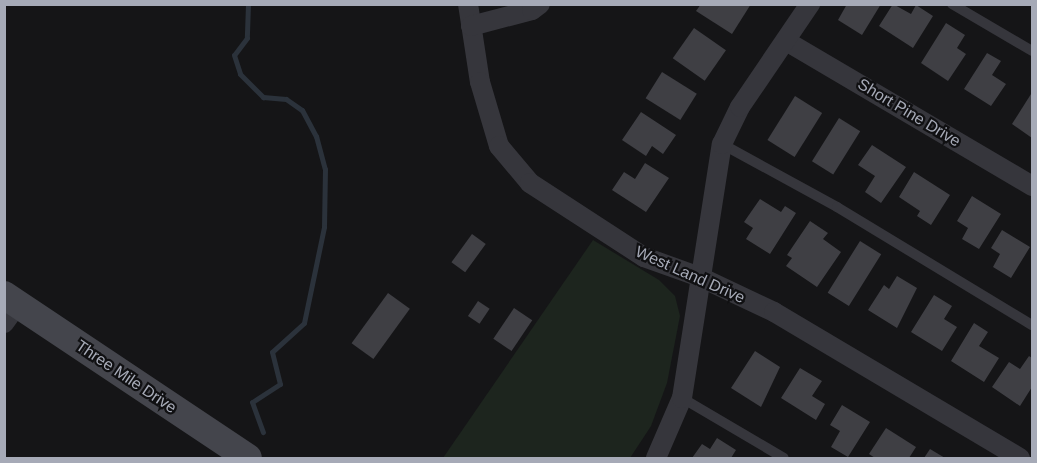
<!DOCTYPE html>
<style>
body{margin:0}
#map{position:relative;width:1037px;height:463px;overflow:hidden;background:#151517;font-family:Helvetica,sans-serif}
div>[style]{position:absolute}
.green>*{inset:0;background:#1d251e}
.stream>*{height:5px;margin:-2.5px;padding:0 2.5px;transform-origin:2.5px;border-radius:2.5px;background:#2b323b}
.building>*{inset:0;background:#3f3f44;transform-origin:0 0}
.service>*{height:10px;margin:-5px;padding:0 5px;transform-origin:5px;border-radius:5px;background:#36363c}
.minor>*{height:20px;margin:-10px;padding:0 10px;transform-origin:10px;border-radius:10px;background:#36363c}
.secondary>*{height:28px;margin:-14px;padding:0 14px;transform-origin:14px;border-radius:14px;background:#44454c}
span{translate:-50% -50%;white-space:nowrap;text-align:center;line-height:1.15;-webkit-text-stroke:4.5px #101012;paint-order:stroke}
.street-label{font-size:16px;color:#a6aab7}
.frame{position:absolute;inset:0;border:6px solid #a6aab7;pointer-events:none}
</style>
<div id="map">
<div class="green">
<div style="clip-path:polygon(593px 240px,659px 280px,675px 296px,680px 316px,667px 383px,651px 426px,630px 458px,443px 458px)"></div>
</div>
<div class="stream">
<div style="left:248px;top:4px;width:34px;rotate:92deg"></div>
<div style="left:247px;top:38px;width:21px;rotate:127deg"></div>
<div style="left:234px;top:55px;width:20px;rotate:72deg"></div>
<div style="left:240px;top:74px;width:33px;rotate:45deg"></div>
<div style="left:263px;top:97px;width:23px;rotate:5deg"></div>
<div style="left:286px;top:99px;width:19px;rotate:35deg"></div>
<div style="left:302px;top:110px;width:30px;rotate:62deg"></div>
<div style="left:316px;top:136px;width:34px;rotate:75deg"></div>
<div style="left:325px;top:169px;width:58px;rotate:91deg"></div>
<div style="left:324px;top:227px;width:98px;rotate:101.8deg"></div>
<div style="left:304px;top:323px;width:43px;rotate:137.8deg"></div>
<div style="left:272px;top:352px;width:33px;rotate:76deg"></div>
<div style="left:280px;top:384px;width:33px;rotate:147deg"></div>
<div style="left:252px;top:402px;width:32px;rotate:70deg"></div>
</div>
<div class="building">
<div style="clip-path:polygon(701px 4px,751px 4px,732px 34px,696px 11px)"></div>
<div style="clip-path:polygon(847px 4px,881px 4px,862px 35px,838px 20px)"></div>
<div style="clip-path:polygon(893px 4px,911px 14px,916px 5px,933px 16px,913px 48px,879px 26px)"></div>
<div style="clip-path:polygon(946px 23px,965px 35px,957px 48px,966px 54px,948px 81px,921px 63px)"></div>
<div style="left:694px;top:28px;width:39px;height:37px;rotate:35deg"></div>
<div style="clip-path:polygon(987px 53px,1001px 61px,992px 75px,1006px 84px,991px 106px,964px 89px)"></div>
<div style="left:662px;top:72px;width:41px;height:31px;rotate:32deg"></div>
<div style="clip-path:polygon(1031px 94px,1032px 95px,1032px 138px,1012px 124px)"></div>
<div style="left:795px;top:96px;width:32px;height:52px;rotate:32deg"></div>
<div style="clip-path:polygon(641px 112px,676px 135px,663px 154px,652px 146px,646px 156px,622px 140px)"></div>
<div style="left:839px;top:118px;width:25px;height:51px;rotate:32deg"></div>
<div style="clip-path:polygon(872px 145px,906px 167px,881px 203px,865px 192px,875px 176px,858px 165px)"></div>
<div style="clip-path:polygon(645px 163px,669px 178px,646px 212px,612px 190px,624px 172px,635px 179px)"></div>
<div style="clip-path:polygon(914px 172px,950px 195px,931px 225px,917px 216px,920px 211px,899px 197px)"></div>
<div style="clip-path:polygon(972px 196px,1001px 214px,979px 249px,962px 239px,968px 228px,957px 221px)"></div>
<div style="clip-path:polygon(760px 199px,781px 212px,785px 206px,796px 213px,770px 254px,746px 239px,753px 228px,744px 222px)"></div>
<div style="clip-path:polygon(810px 221px,828px 233px,823px 239px,841px 252px,817px 287px,786px 266px,792px 258px,787px 255px)"></div>
<div style="clip-path:polygon(1002px 230px,1030px 247px,1011px 278px,993px 267px,1000px 254px,991px 248px)"></div>
<div style="left:472px;top:234px;width:17px;height:35px;rotate:36deg"></div>
<div style="left:860px;top:241px;width:25px;height:61px;rotate:32deg"></div>
<div style="clip-path:polygon(897px 276px,917px 288px,897px 328px,868px 310px,884px 285px,889px 289px)"></div>
<div style="left:388px;top:293px;width:27px;height:62px;rotate:36deg"></div>
<div style="clip-path:polygon(934px 295px,952px 306px,944px 319px,957px 327px,942px 351px,911px 332px)"></div>
<div style="left:478px;top:301px;width:14px;height:18px;rotate:34deg"></div>
<div style="left:514px;top:308px;width:22px;height:37px;rotate:34deg"></div>
<div style="clip-path:polygon(974px 323px,988px 332px,979px 346px,999px 358px,984px 382px,951px 361px)"></div>
<div style="clip-path:polygon(755px 351px,780px 367px,761px 407px,731px 388px)"></div>
<div style="clip-path:polygon(1029px 356px,1032px 358px,1032px 387px,1020px 406px,992px 387px,1009px 362px,1020px 369px)"></div>
<div style="clip-path:polygon(800px 368px,822px 381px,812px 396px,825px 404px,816px 420px,781px 398px)"></div>
<div style="clip-path:polygon(842px 405px,870px 422px,848px 457px,831px 447px,840px 431px,830px 425px)"></div>
<div style="clip-path:polygon(886px 428px,916px 447px,909px 458px,875px 458px,869px 454px)"></div>
<div style="clip-path:polygon(717px 438px,736px 450px,731px 458px,692px 458px,702px 444px,710px 449px)"></div>
<div style="clip-path:polygon(930px 449px,945px 458px,924px 458px)"></div>
</div>
<div class="service">
<div style="left:952px;top:4px;width:93px;rotate:30.4deg"></div>
<div style="left:722px;top:144px;width:131px;rotate:28.7deg"></div>
<div style="left:837px;top:207px;width:228px;rotate:31.2deg"></div>
<div style="left:682px;top:398px;width:118px;rotate:30.5deg"></div>
</div>
<div class="minor">
<div style="left:468px;top:4px;width:79px;rotate:81.3deg"></div>
<div style="left:480px;top:82px;width:67px;rotate:73.5deg"></div>
<div style="left:499px;top:146px;width:48px;rotate:50deg"></div>
<div style="left:530px;top:183px;width:136px;rotate:33deg"></div>
<div style="left:644px;top:257px;width:59px;rotate:19.7deg"></div>
<div style="left:700px;top:277px;width:82px;rotate:25.3deg"></div>
<div style="left:774px;top:312px;width:286px;rotate:30.7deg"></div>
<div style="left:471px;top:26px;width:63px;rotate:-14.7deg"></div>
<div style="left:532px;top:10px;width:10px;rotate:-37deg"></div>
<div style="left:786px;top:41px;width:286px;rotate:30.5deg"></div>
<div style="left:4px;top:323px;width:24px;rotate:-54deg"></div>
<div style="left:656px;top:458px;width:65px;rotate:-66.6deg"></div>
<div style="left:682px;top:398px;width:257px;rotate:-81.1deg"></div>
<div style="left:722px;top:144px;width:41px;rotate:-64.1deg"></div>
<div style="left:740px;top:107px;width:125px;rotate:-55.8deg"></div>
</div>
<div class="secondary">
<div style="left:4px;top:295px;width:293px;rotate:33.7deg"></div>
</div>
<div class="street-label">
<span style="left:909px;top:113px;rotate:31deg">Short Pine Drive</span>
<span style="left:690px;top:275px;rotate:24deg">West Land Drive</span>
<span style="left:126px;top:377px;rotate:34deg">Three Mile Drive</span>
</div>
<div class="frame"></div>
</div>
